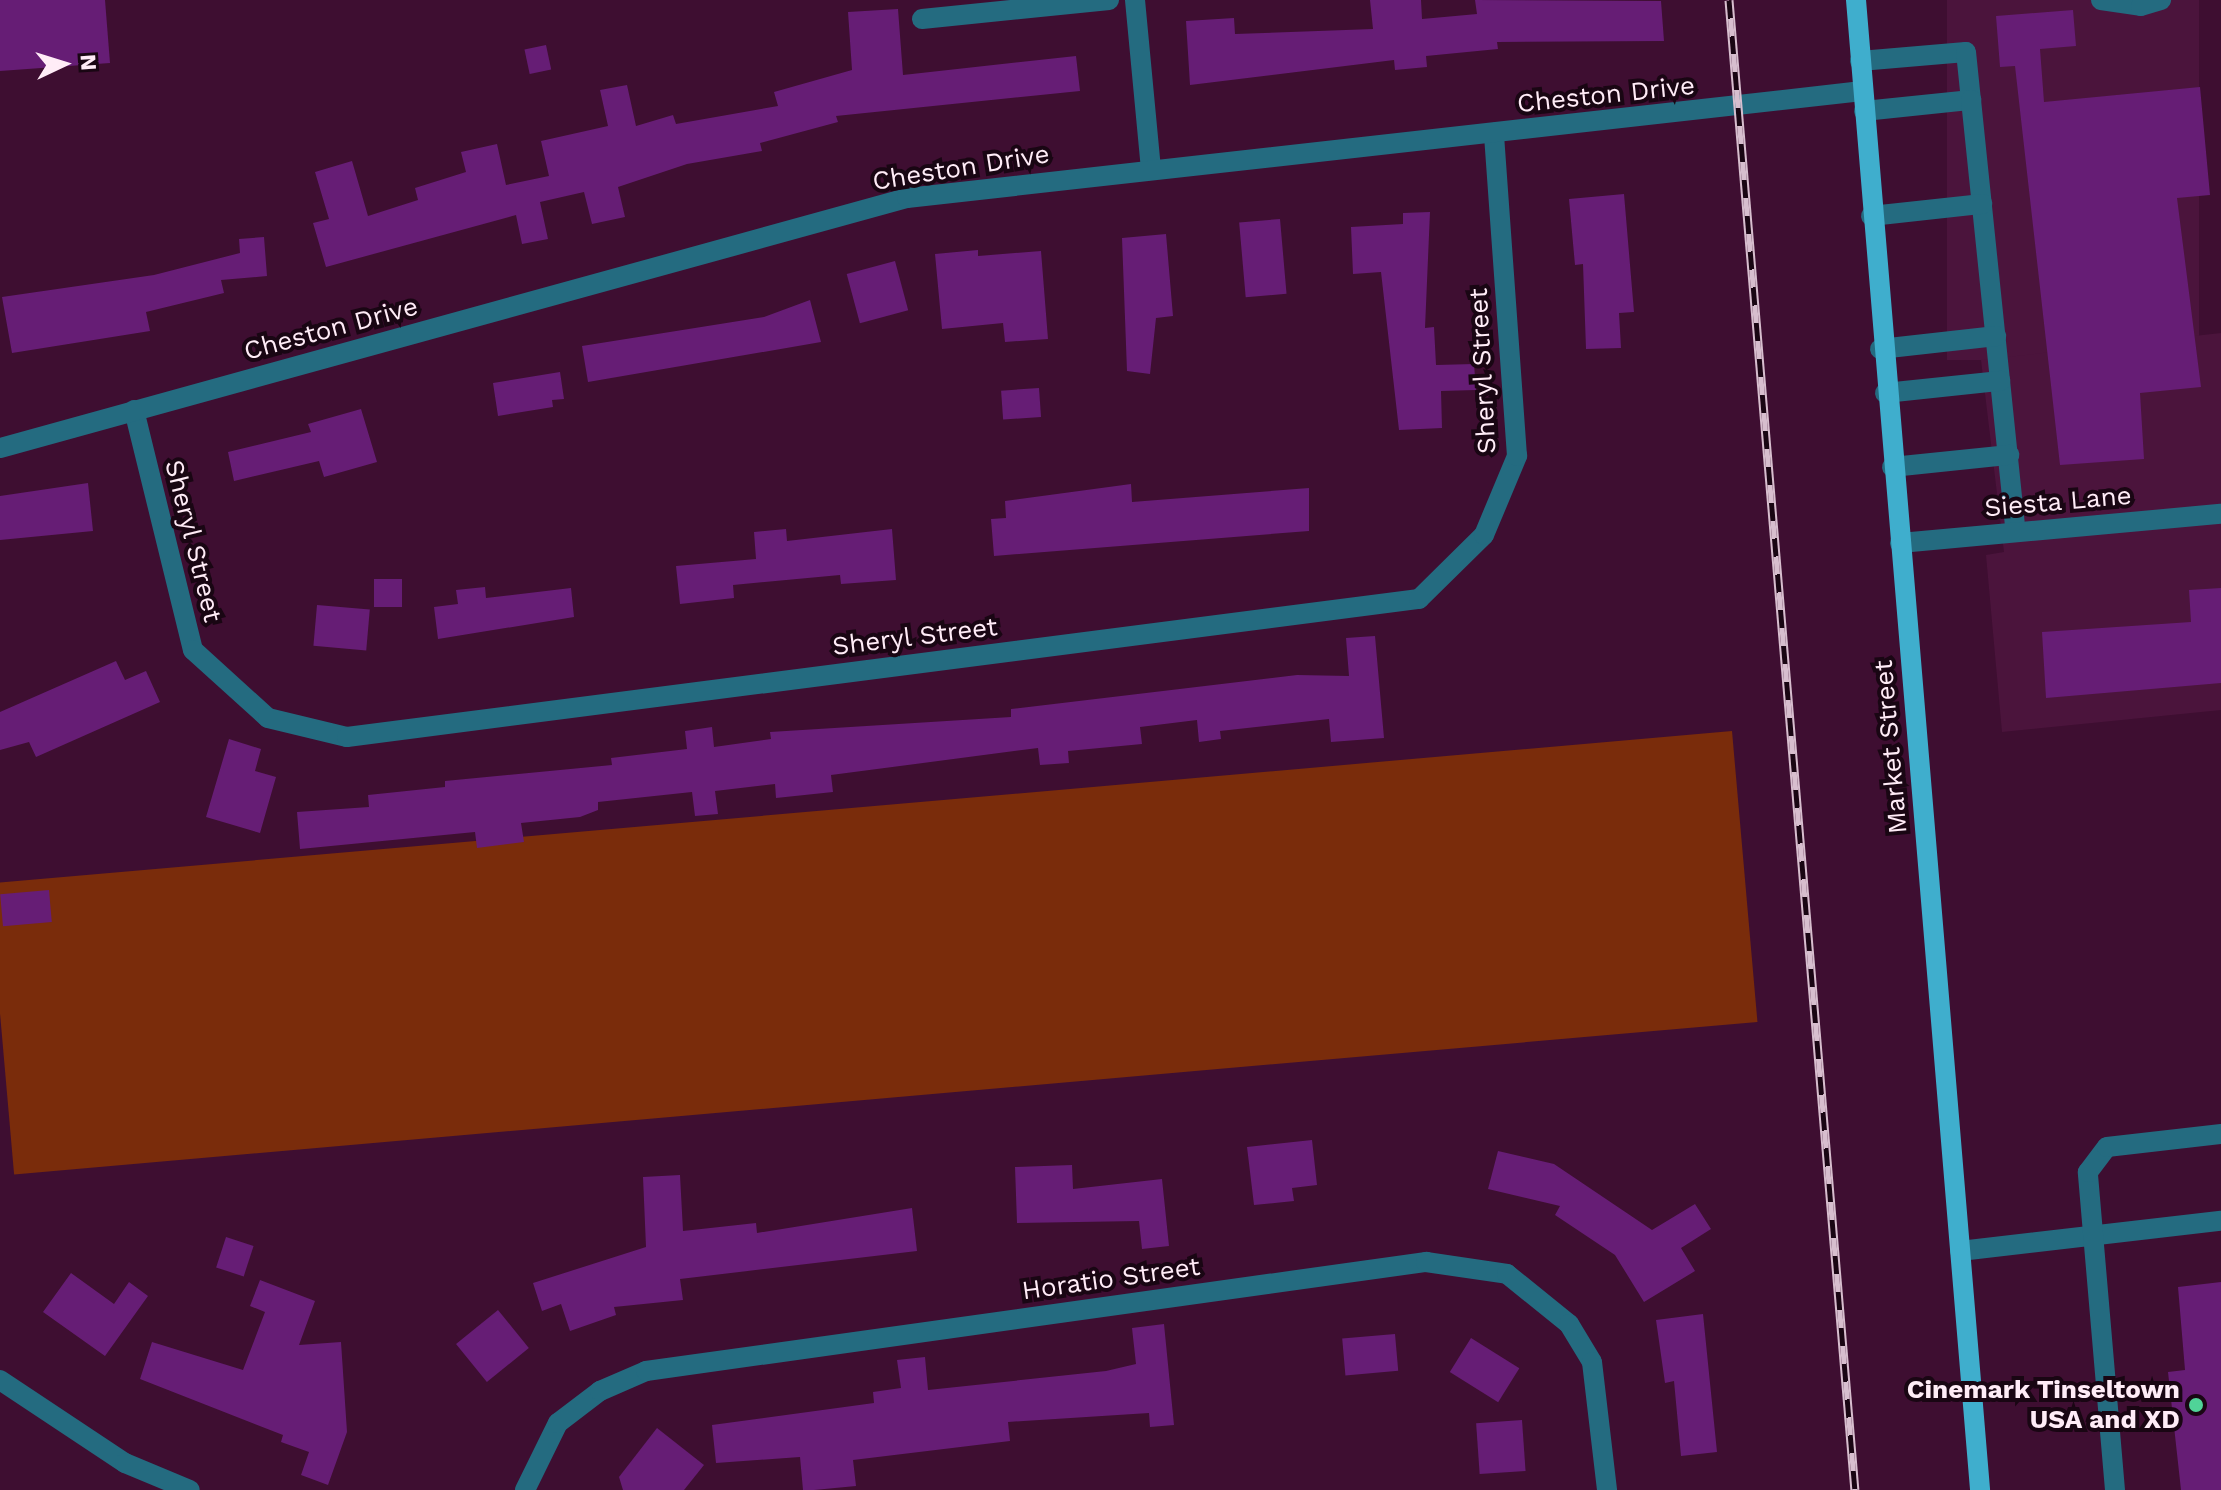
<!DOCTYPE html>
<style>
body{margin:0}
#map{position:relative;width:2221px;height:1490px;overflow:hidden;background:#3e0e31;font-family:"Work Sans",sans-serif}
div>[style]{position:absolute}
.built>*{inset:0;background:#4b143c;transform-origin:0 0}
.green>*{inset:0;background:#7a2c0b;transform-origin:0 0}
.building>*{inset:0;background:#661d75;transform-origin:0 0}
.minor>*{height:20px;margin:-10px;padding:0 10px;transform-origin:10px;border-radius:10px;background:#246b80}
.major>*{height:20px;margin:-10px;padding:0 10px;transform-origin:10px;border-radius:10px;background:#3faecd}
.rail>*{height:9px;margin-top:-4.5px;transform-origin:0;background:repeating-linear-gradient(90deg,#190613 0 18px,#d7bece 0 36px);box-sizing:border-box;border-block:2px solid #d7bece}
.dots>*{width:22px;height:22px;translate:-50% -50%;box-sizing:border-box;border:4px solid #190613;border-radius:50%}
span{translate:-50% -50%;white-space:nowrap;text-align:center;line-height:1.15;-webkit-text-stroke:8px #190613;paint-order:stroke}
.street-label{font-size:26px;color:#ffecf7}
.poi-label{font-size:26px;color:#ffecf7;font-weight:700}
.right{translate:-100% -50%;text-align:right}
.north{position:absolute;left:24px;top:24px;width:80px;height:80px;-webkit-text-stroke:6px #190613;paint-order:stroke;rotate:86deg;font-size:22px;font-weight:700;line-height:32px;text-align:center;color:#ffecf7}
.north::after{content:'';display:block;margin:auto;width:28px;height:36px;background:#ffecf7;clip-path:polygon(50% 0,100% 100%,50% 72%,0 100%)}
</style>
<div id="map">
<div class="built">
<div style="left:1947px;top:0;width:252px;height:360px"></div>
<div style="clip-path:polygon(2221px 333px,2221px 710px,2002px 732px,1986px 555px,2004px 552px,1981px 360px)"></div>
</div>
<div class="green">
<div style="left:1732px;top:731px;width:292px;height:1750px;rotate:85deg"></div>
</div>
<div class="building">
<div style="clip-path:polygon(0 0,105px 0,110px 63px,0 71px)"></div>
<div style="clip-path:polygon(1370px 0,1421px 0,1422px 19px,1477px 14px,1475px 0,1661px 1px,1664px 41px,1497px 42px,1498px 49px,1426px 56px,1427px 67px,1395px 70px,1394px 60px,1190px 85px,1186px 21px,1234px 18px,1235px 34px,1373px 29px)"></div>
<div style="clip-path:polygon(898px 9px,903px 75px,1076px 56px,1080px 91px,836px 116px,838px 122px,760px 143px,762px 151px,687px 164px,618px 187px,625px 217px,592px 224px,584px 192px,540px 202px,548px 239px,522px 244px,516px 215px,326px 267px,313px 223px,329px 219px,315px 172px,352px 161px,368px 216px,418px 200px,415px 188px,466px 172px,461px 152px,497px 144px,506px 185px,549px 176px,541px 141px,608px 126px,600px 90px,627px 85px,636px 126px,673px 115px,676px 124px,778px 106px,774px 92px,852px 70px,848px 12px)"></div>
<div style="clip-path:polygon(2073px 10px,2076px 46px,2040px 49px,2044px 102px,2200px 87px,2210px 195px,2177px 198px,2201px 387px,2140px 393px,2144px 459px,2060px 465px,2015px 66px,2000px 67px,1996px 16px)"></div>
<div style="left:546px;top:45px;width:25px;height:22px;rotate:78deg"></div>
<div style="clip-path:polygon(1624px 194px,1634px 312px,1619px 313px,1621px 348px,1586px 349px,1583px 264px,1575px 265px,1569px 199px)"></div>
<div style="clip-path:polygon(1430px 212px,1425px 328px,1434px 327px,1436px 365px,1474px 364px,1476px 390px,1441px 391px,1442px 428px,1399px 430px,1381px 272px,1353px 274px,1351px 227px,1403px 224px,1403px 213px)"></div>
<div style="left:1280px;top:219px;width:75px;height:41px;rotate:85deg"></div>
<div style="clip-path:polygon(1166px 234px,1173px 316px,1156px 318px,1150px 374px,1127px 371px,1122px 238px)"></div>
<div style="clip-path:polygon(264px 237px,267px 276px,221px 280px,224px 293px,146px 312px,150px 331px,12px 353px,2px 297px,154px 275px,240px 253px,239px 239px)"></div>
<div style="clip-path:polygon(978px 250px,978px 256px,1041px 251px,1048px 339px,1005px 342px,1003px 323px,942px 329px,935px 254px)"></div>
<div style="left:895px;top:261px;width:51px;height:50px;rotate:75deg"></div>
<div style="clip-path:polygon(810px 300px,821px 342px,588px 382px,582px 346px,764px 317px)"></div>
<div style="clip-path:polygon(560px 372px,564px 399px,552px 400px,553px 407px,498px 416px,493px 383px)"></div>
<div style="left:1039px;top:388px;width:29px;height:38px;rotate:86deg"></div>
<div style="clip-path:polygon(361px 409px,377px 462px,324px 477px,319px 461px,234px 481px,228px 452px,311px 432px,308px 424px)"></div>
<div style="clip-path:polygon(88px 483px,93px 531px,0 540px,0 496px)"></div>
<div style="clip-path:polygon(1131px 484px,1132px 502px,1309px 488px,1309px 531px,994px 556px,991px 519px,1006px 518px,1005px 501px)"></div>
<div style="clip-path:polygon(786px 529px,787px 541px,892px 529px,896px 580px,841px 584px,840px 575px,733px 585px,734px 598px,680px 604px,676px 566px,756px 559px,754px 532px)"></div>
<div style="left:374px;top:579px;width:28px;height:28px"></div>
<div style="clip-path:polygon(485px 587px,486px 598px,571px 588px,574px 617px,438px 639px,434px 607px,458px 604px,456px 590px)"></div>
<div style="clip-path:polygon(2221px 588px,2221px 683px,2046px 698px,2042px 632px,2191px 622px,2189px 590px)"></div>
<div style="left:317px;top:605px;width:53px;height:41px;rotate:5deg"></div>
<div style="clip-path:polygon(1375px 636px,1384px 738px,1331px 742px,1329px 719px,1220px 731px,1221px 739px,1199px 742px,1197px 720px,1140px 727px,1142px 744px,1068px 751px,1069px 763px,1040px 765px,1038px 748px,831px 775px,833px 792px,776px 798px,775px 784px,715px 791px,718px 814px,695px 816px,692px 792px,598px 802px,598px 810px,580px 817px,521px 823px,524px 842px,477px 848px,475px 832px,300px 849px,297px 812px,369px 807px,368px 795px,445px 787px,445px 781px,612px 765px,611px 758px,687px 749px,685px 731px,712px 727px,714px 747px,771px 739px,770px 732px,1011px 717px,1011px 709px,1297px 675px,1349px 676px,1346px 638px)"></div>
<div style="clip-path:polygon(116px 661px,125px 680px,146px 671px,160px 702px,36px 757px,29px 742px,0 750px,0 712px)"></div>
<div style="clip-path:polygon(229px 739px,261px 749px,255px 771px,276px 777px,260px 833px,206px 817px)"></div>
<div style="left:49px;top:890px;width:32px;height:49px;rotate:85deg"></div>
<div style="clip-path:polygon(1312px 1140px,1317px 1185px,1292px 1188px,1294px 1201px,1254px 1205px,1247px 1147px)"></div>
<div style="clip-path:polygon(1498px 1151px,1554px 1164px,1652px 1230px,1695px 1204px,1711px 1229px,1681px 1248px,1695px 1271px,1644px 1302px,1615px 1255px,1555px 1215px,1560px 1206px,1488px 1189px)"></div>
<div style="clip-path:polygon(1072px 1165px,1073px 1189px,1162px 1179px,1169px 1246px,1142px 1249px,1139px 1221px,1017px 1223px,1015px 1167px)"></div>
<div style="clip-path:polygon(680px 1175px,683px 1231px,756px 1223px,757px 1233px,912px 1208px,917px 1251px,680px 1279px,683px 1300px,614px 1307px,616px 1315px,570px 1331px,561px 1304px,542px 1311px,533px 1283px,646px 1247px,643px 1177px)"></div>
<div style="left:226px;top:1237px;width:29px;height:32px;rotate:18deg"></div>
<div style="clip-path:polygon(71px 1273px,114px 1304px,129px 1282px,148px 1296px,105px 1356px,43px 1312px)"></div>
<div style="clip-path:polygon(260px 1280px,315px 1301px,299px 1345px,341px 1342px,347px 1432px,328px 1485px,301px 1475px,309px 1452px,281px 1442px,283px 1435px,140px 1379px,152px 1342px,243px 1370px,265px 1312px,250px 1306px)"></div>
<div style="clip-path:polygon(2221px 1282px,2221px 1490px,2181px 1490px,2168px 1372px,2185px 1370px,2178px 1287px)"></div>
<div style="left:498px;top:1310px;width:49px;height:54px;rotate:51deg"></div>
<div style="clip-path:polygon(1703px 1314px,1717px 1452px,1681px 1456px,1674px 1381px,1665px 1383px,1656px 1320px)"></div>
<div style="clip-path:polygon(1164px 1324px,1174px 1425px,1150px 1427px,1149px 1413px,1008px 1422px,1010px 1441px,853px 1460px,856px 1486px,814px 1490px,803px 1490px,800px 1457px,716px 1463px,712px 1425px,874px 1403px,873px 1392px,901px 1388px,897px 1360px,925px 1357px,928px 1390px,1106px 1371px,1136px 1364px,1132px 1328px)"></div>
<div style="left:1395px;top:1334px;width:37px;height:53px;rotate:85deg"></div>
<div style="left:1471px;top:1338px;width:57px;height:40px;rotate:32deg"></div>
<div style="left:1522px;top:1420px;width:51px;height:46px;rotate:86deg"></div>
<div style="clip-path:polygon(657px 1428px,704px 1465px,684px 1490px,623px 1490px,619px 1477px)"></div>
</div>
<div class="minor">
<div style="left:1135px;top:0;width:169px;rotate:84.6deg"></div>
<div style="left:2101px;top:0;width:40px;rotate:8.5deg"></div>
<div style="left:2141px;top:6px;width:21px;rotate:-17deg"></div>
<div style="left:922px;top:19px;width:188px;rotate:-5.8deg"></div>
<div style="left:1860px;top:61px;width:106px;rotate:-4.9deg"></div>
<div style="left:1966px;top:52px;width:48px;rotate:84.1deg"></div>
<div style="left:1864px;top:111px;width:108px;rotate:-5.9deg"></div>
<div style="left:1971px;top:100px;width:434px;rotate:84.1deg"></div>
<div style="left:1871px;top:216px;width:112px;rotate:-6.2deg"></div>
<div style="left:1880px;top:349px;width:117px;rotate:-6.4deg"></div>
<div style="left:1885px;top:393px;width:116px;rotate:-6deg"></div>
<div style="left:134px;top:410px;width:247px;rotate:76.2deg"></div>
<div style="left:193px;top:650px;width:101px;rotate:42.2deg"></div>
<div style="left:268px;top:718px;width:81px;rotate:13.5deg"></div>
<div style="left:347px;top:737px;width:1081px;rotate:-7.34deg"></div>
<div style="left:1419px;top:599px;width:91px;rotate:-44.6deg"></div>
<div style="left:1484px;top:535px;width:86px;rotate:-67.3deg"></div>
<div style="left:1517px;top:456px;width:324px;rotate:-94.1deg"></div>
<div style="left:0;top:448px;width:941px;rotate:-15.41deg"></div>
<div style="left:907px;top:198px;width:961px;rotate:-6.39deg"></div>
<div style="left:1892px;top:467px;width:118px;rotate:-5.9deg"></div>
<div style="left:1900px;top:543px;width:322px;rotate:-5.2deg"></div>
<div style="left:1960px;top:1251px;width:263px;rotate:-6.6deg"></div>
<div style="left:0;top:1380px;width:150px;rotate:33.6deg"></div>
<div style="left:125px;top:1463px;width:70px;rotate:22.6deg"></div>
<div style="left:525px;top:1490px;width:75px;rotate:-63.8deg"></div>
<div style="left:558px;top:1423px;width:53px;rotate:-37.3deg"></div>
<div style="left:600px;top:1391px;width:50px;rotate:-23.5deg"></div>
<div style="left:646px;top:1371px;width:788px;rotate:-7.96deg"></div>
<div style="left:1426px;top:1262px;width:82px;rotate:8.4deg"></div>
<div style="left:1507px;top:1274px;width:80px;rotate:38.9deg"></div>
<div style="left:1569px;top:1324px;width:44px;rotate:58.8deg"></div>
<div style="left:1592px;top:1362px;width:129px;rotate:83.3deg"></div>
<div style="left:2115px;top:1490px;width:319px;rotate:-94.9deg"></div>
<div style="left:2088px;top:1172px;width:31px;rotate:-53deg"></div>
<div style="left:2107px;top:1147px;width:115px;rotate:-6.5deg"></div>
</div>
<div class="major">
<div style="left:1856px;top:0;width:1495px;rotate:85.24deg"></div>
</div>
<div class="rail">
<div style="left:1729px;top:0;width:1495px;rotate:85.17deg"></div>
</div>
<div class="dots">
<div style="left:2196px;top:1405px;background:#50d398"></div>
</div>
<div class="street-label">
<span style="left:1606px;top:95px;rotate:-6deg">Cheston Drive</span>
<span style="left:961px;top:168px;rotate:-9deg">Cheston Drive</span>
<span style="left:331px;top:329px;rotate:-15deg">Cheston Drive</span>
<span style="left:1483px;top:371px;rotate:-93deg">Sheryl Street</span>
<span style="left:2058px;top:502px;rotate:-5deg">Siesta Lane</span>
<span style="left:193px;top:541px;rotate:76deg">Sheryl Street</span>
<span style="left:915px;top:637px;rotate:-7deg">Sheryl Street</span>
<span style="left:1891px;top:747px;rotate:-95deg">Market Street</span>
<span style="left:1111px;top:1279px;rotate:-8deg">Horatio Street</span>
</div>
<div class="poi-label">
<span class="right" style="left:2180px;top:1405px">Cinemark Tinseltown<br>USA and XD</span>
</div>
<div class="north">N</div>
</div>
